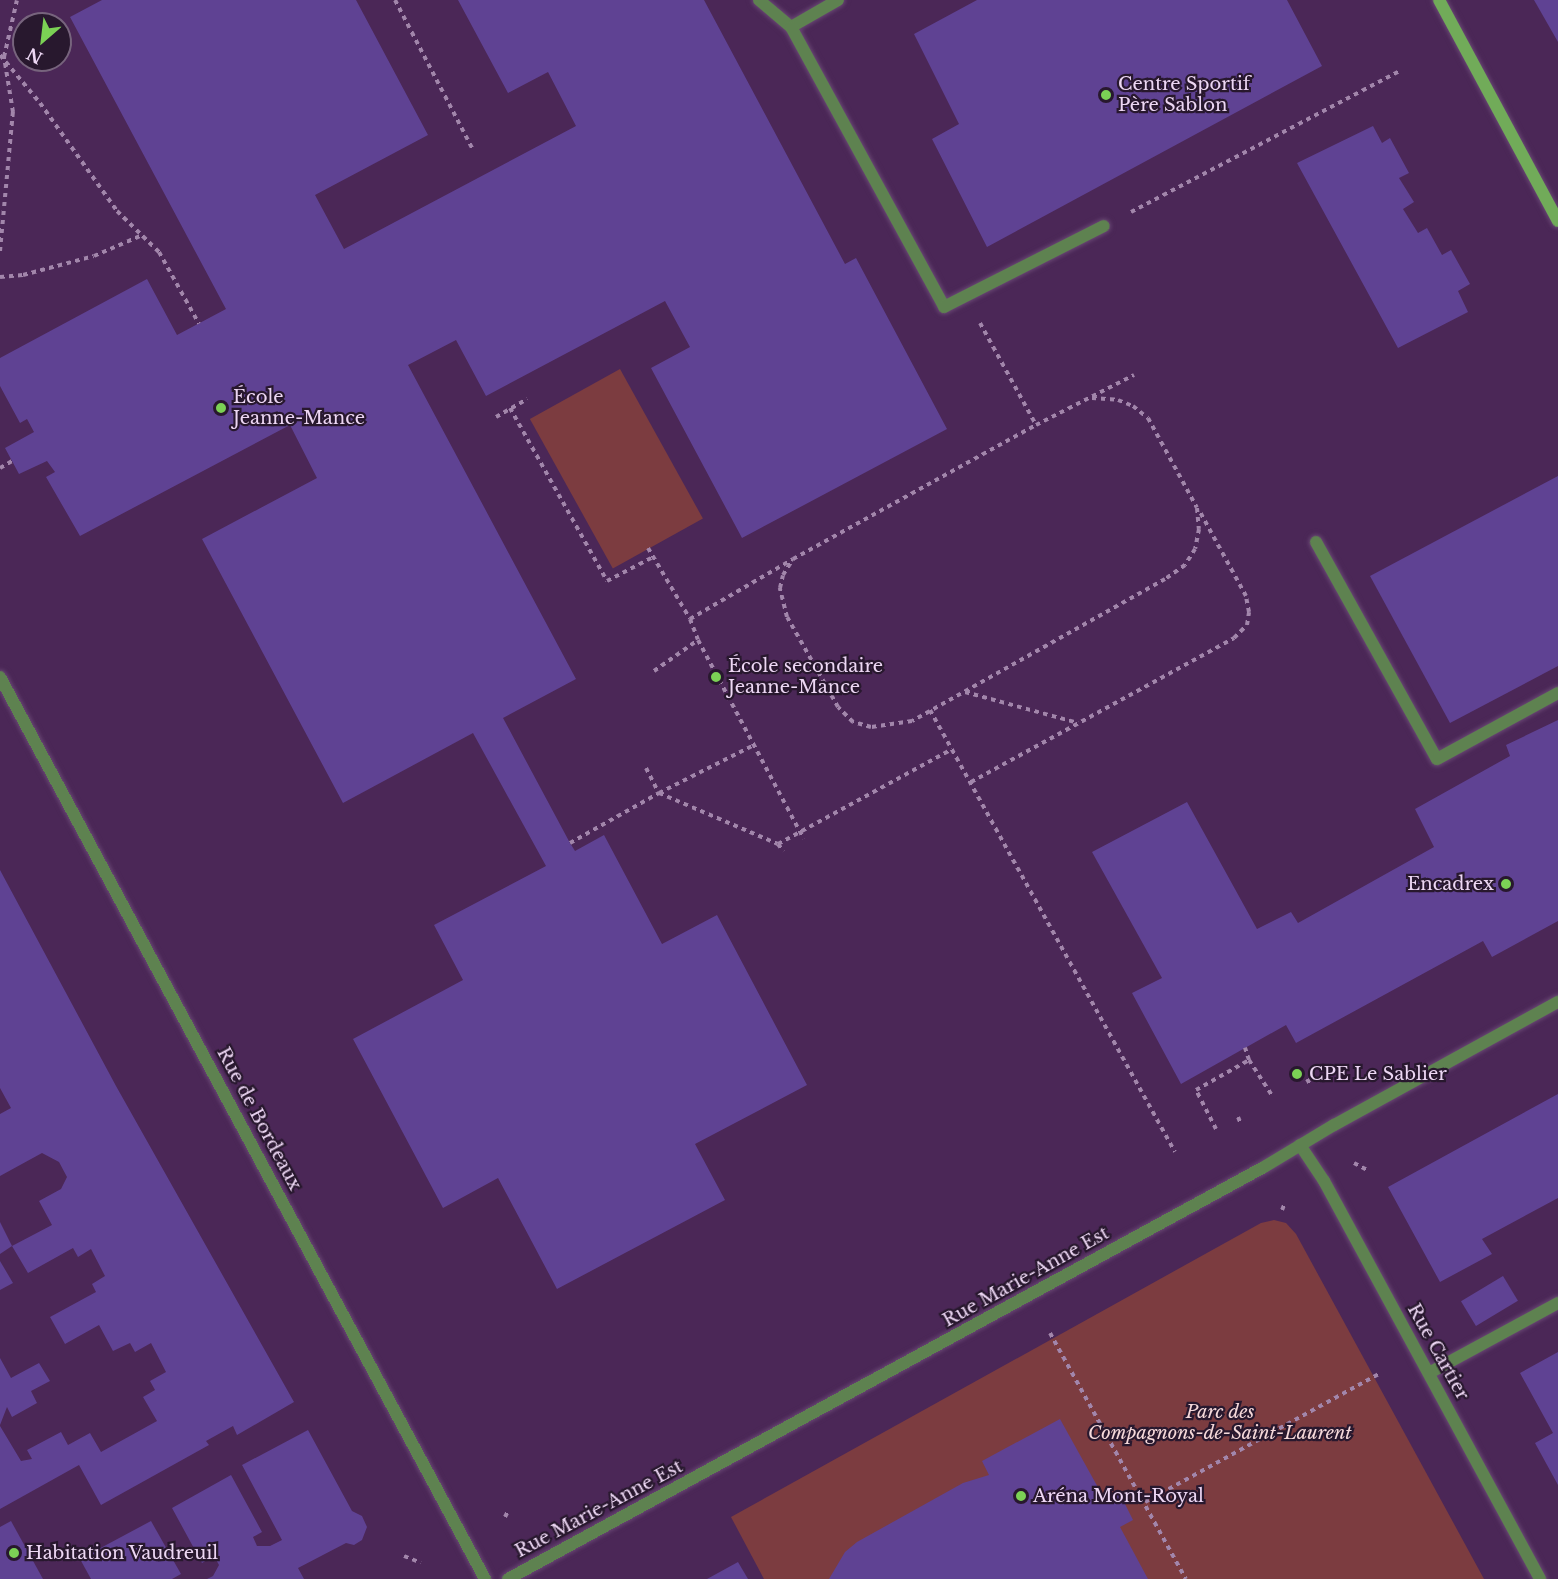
<!DOCTYPE html>
<meta charset="utf-8">
<style>
body{margin:0}
#map{position:relative;width:1558px;height:1579px;overflow:hidden;background:#4b2757;font-family:"Libre Baskerville",serif}
div>[style]{position:absolute}
.green>*{inset:0;background:#7c3c40;transform-origin:0 0}
.building>*{inset:0;background:#5f4293;transform-origin:0 0}
.path>*{height:4px;margin-top:-2px;transform-origin:0;background:repeating-linear-gradient(90deg,#a286ab 0 4.5px,transparent 0 9px)}
.roads{filter:drop-shadow(0 0 2px #684773) drop-shadow(0 0 2px #684773)}
.service>*{height:12px;margin:-6px;padding:0 6px;transform-origin:6px;border-radius:6px;background:#5e8250}
.minor>*{height:12px;margin:-6px;padding:0 6px;transform-origin:6px;border-radius:6px;background:#5e8250}
.secondary>*{height:12px;margin:-6px;padding:0 6px;transform-origin:6px;border-radius:6px;background:#71ab59}
.dots>*{width:16px;height:16px;translate:-50% -50%;box-sizing:border-box;border:3px solid #28182e;border-radius:50%}
span{translate:-50% -50%;white-space:nowrap;text-align:center;line-height:1.15;-webkit-text-stroke:4.5px #28182e;paint-order:stroke}
.poi-label{font-size:18px;color:#edd7f4}
.left{translate:0 -50%;text-align:left}
.right{translate:-100% -50%;text-align:right}
.street-label{font-size:18px;color:#edd7f4}
.park-label{font-size:18px;color:#f6d9da;font-style:italic}
.north{position:absolute;left:12px;top:12px;width:60px;height:60px;box-sizing:border-box;background:#28182e;border:2px solid #77647d;border-radius:50%;rotate:208deg;font-size:16px;font-weight:700;line-height:24px;text-align:center;color:#edd7f4}
.north::after{content:'';display:block;margin:auto;width:21px;height:27px;background:#7bd155;clip-path:polygon(50% 0,100% 100%,50% 72%,0 100%)}
</style>
<div id="map">
<div class="green">
<div style="left:620px;top:369px;width:171px;height:103px;rotate:61deg"></div>
<div style="clip-path:polygon(1274px 1220px,1286px 1223px,1296px 1234px,1484px 1579px,764px 1579px,731px 1517px,1261px 1223px)"></div>
</div>
<div class="building">
<div style="clip-path:polygon(102px 0,356px 0,428px 135px,315px 195px,344px 249px,576px 126px,548px 72px,508px 93px,458px 0,704px 0,845px 264px,856px 258px,947px 429px,742px 538px,651px 368px,690px 347px,665px 301px,486px 396px,456px 340px,408px 365px,576px 679px,503px 718px,570px 843px,575px 851px,604px 835px,662px 944px,717px 915px,807px 1085px,695px 1144px,725px 1200px,557px 1289px,498px 1178px,443px 1208px,353px 1039px,463px 980px,434px 925px,546px 866px,473px 733px,343px 803px,202px 539px,317px 478px,290px 425px,80px 536px,46px 477px,55px 472px,47px 461px,19px 474px,5px 448px,34px 432px,27px 419px,20px 423px,0 386px,0 358px,147px 279px,177px 335px,226px 309px,70px 17px)"></div>
<div style="clip-path:polygon(977px 0,1287px 0,1322px 66px,987px 247px,932px 139px,959px 124px,914px 34px)"></div>
<div style="clip-path:polygon(1534px 0,1558px 0,1558px 42px)"></div>
<div style="clip-path:polygon(1373px 126px,1382px 143px,1390px 138px,1409px 173px,1399px 178px,1414px 202px,1403px 209px,1418px 233px,1427px 228px,1442px 255px,1451px 250px,1470px 284px,1458px 291px,1468px 312px,1398px 348px,1297px 163px)"></div>
<div style="clip-path:polygon(1558px 476px,1558px 666px,1450px 723px,1370px 576px)"></div>
<div style="clip-path:polygon(1558px 720px,1558px 921px,1492px 957px,1483px 941px,1296px 1043px,1286px 1025px,1181px 1084px,1132px 993px,1162px 978px,1092px 852px,1187px 802px,1257px 929px,1291px 912px,1298px 923px,1434px 847px,1415px 809px,1510px 756px,1506px 745px)"></div>
<div style="clip-path:polygon(0 870px,116px 1086px,294px 1402px,237px 1435px,233px 1426px,206px 1441px,209px 1445px,101px 1505px,79px 1465px,0 1509px,0 1426px,21px 1461px,32px 1459px,27px 1450px,61px 1432px,68px 1445px,90px 1433px,101px 1452px,157px 1421px,143px 1397px,155px 1390px,150px 1381px,166px 1372px,151px 1343px,135px 1352px,130px 1343px,113px 1351px,99px 1325px,65px 1344px,50px 1317px,96px 1292px,92px 1284px,105px 1276px,91px 1249px,78px 1257px,73px 1248px,28px 1273px,12px 1246px,52px 1225px,39px 1201px,61px 1189px,67px 1177px,59px 1162px,42px 1153px,0 1176px,0 1114px,11px 1108px,0 1088px)"></div>
<div style="clip-path:polygon(1558px 1094px,1558px 1198px,1482px 1239px,1492px 1254px,1440px 1282px,1388px 1187px)"></div>
<div style="clip-path:polygon(0 1222px,12px 1246px,0 1254px)"></div>
<div style="clip-path:polygon(0 1261px,13px 1283px,0 1290px)"></div>
<div style="left:1503px;top:1276px;width:29px;height:49px;rotate:59deg"></div>
<div style="clip-path:polygon(1558px 1352px,1558px 1485px,1535px 1443px,1553px 1433px,1520px 1373px)"></div>
<div style="clip-path:polygon(0 1358px,11px 1378px,39px 1363px,50px 1381px,31px 1391px,37px 1403px,12px 1417px,7px 1407px,0 1425px)"></div>
<div style="clip-path:polygon(1060px 1419px,1105px 1500px,1119px 1492px,1133px 1520px,1120px 1527px,1148px 1579px,829px 1579px,845px 1552px,857px 1542px,963px 1483px,989px 1475px,982px 1461px)"></div>
<div style="clip-path:polygon(308px 1430px,352px 1511px,362px 1516px,367px 1527px,362px 1540px,354px 1545px,346px 1543px,298px 1568px,304px 1579px,207px 1579px,213px 1576px,219px 1565px,214px 1556px,202px 1563px,172px 1508px,231px 1475px,262px 1532px,253px 1537px,257px 1546px,270px 1546px,282px 1540px,242px 1465px)"></div>
<div style="clip-path:polygon(11px 1521px,43px 1579px,0 1579px,0 1527px)"></div>
<div style="clip-path:polygon(151px 1521px,181px 1574px,172px 1579px,91px 1579px,80px 1559px)"></div>
<div style="clip-path:polygon(738px 1562px,748px 1579px,707px 1579px)"></div>
</div>
<div class="path">
<div style="left:395px;top:0;width:167px;rotate:62.5deg"></div>
<div style="left:0;top:55px;width:62px;rotate:50.2deg"></div>
<div style="left:40px;top:103px;width:133px;rotate:54.5deg"></div>
<div style="left:117px;top:211px;width:59px;rotate:44.3deg"></div>
<div style="left:159px;top:252px;width:82px;rotate:60.9deg"></div>
<div style="left:1131px;top:212px;width:305px;rotate:-27.7deg"></div>
<div style="left:0;top:251px;width:140px;rotate:-84.7deg"></div>
<div style="left:13px;top:112px;width:56px;rotate:-99.3deg"></div>
<div style="left:4px;top:57px;width:58px;rotate:-77.2deg"></div>
<div style="left:0;top:277px;width:23px;rotate:-5deg"></div>
<div style="left:23px;top:275px;width:73px;rotate:-15deg"></div>
<div style="left:94px;top:256px;width:50px;rotate:-23.5deg"></div>
<div style="left:980px;top:323px;width:116px;rotate:61.2deg"></div>
<div style="left:1092px;top:398px;width:26px;rotate:4deg"></div>
<div style="left:1118px;top:400px;width:16px;rotate:22deg"></div>
<div style="left:1133px;top:406px;width:19px;rotate:39deg"></div>
<div style="left:1148px;top:418px;width:102px;rotate:61.4deg"></div>
<div style="left:1197px;top:508px;width:21px;rotate:85deg"></div>
<div style="left:1199px;top:529px;width:20px;rotate:101deg"></div>
<div style="left:1195px;top:549px;width:19px;rotate:122deg"></div>
<div style="left:1185px;top:565px;width:24px;rotate:145deg"></div>
<div style="left:1165px;top:579px;width:290px;rotate:150.7deg"></div>
<div style="left:912px;top:721px;width:41px;rotate:171.7deg"></div>
<div style="left:871px;top:727px;width:19px;rotate:-164deg"></div>
<div style="left:853px;top:722px;width:21px;rotate:-135deg"></div>
<div style="left:838px;top:707px;width:103px;rotate:-119.5deg"></div>
<div style="left:787px;top:617px;width:30px;rotate:-104deg"></div>
<div style="left:780px;top:588px;width:13px;rotate:-77deg"></div>
<div style="left:783px;top:575px;width:19px;rotate:-58deg"></div>
<div style="left:793px;top:559px;width:277px;rotate:-28.9deg"></div>
<div style="left:1036px;top:425px;width:110px;rotate:-27deg"></div>
<div style="left:510px;top:408px;width:198px;rotate:60.7deg"></div>
<div style="left:607px;top:581px;width:52px;rotate:-27.6deg"></div>
<div style="left:496px;top:417px;width:36px;rotate:-30deg"></div>
<div style="left:0;top:468px;width:14px;rotate:-30deg"></div>
<div style="left:648px;top:548px;width:82px;rotate:59.4deg"></div>
<div style="left:690px;top:619px;width:22px;rotate:69deg"></div>
<div style="left:698px;top:640px;width:225px;rotate:62deg"></div>
<div style="left:690px;top:619px;width:119px;rotate:-30.2deg"></div>
<div style="left:654px;top:671px;width:54px;rotate:-35.2deg"></div>
<div style="left:965px;top:692px;width:117px;rotate:15.3deg"></div>
<div style="left:930px;top:710px;width:505px;rotate:61deg"></div>
<div style="left:646px;top:768px;width:28px;rotate:63deg"></div>
<div style="left:659px;top:793px;width:129px;rotate:23.2deg"></div>
<div style="left:778px;top:844px;width:9px;rotate:54deg"></div>
<div style="left:971px;top:782px;width:300px;rotate:-28.7deg"></div>
<div style="left:1234px;top:638px;width:18px;rotate:-45deg"></div>
<div style="left:1247px;top:625px;width:13px;rotate:-81deg"></div>
<div style="left:1249px;top:612px;width:16px;rotate:-101deg"></div>
<div style="left:1246px;top:596px;width:98px;rotate:-118.7deg"></div>
<div style="left:570px;top:843px;width:102px;rotate:-29.3deg"></div>
<div style="left:659px;top:793px;width:106px;rotate:-26.8deg"></div>
<div style="left:778px;top:844px;width:198px;rotate:-28.6deg"></div>
<div style="left:1249px;top:1060px;width:44px;rotate:57deg"></div>
<div style="left:1307px;top:1079px;width:8px;rotate:60deg"></div>
<div style="left:1238px;top:1117px;width:8px;rotate:67deg"></div>
<div style="left:1216px;top:1129px;width:44px;rotate:-117.1deg"></div>
<div style="left:1196px;top:1090px;width:61px;rotate:-29.5deg"></div>
<div style="left:1249px;top:1060px;width:13px;rotate:-108deg"></div>
<div style="left:1354px;top:1163px;width:17px;rotate:28deg"></div>
<div style="left:1282px;top:1210px;width:8px;rotate:-67deg"></div>
<div style="left:1050px;top:1333px;width:281px;rotate:61.1deg"></div>
<div style="left:1145px;top:1502px;width:267px;rotate:-28.7deg"></div>
<div style="left:505px;top:1517px;width:7px;rotate:-63deg"></div>
<div style="left:404px;top:1556px;width:18px;rotate:22deg"></div>
</div>
<div class="roads">
<div class="service">
<div style="left:759px;top:0;width:42px;rotate:40.2deg"></div>
<div style="left:838px;top:0;width:54px;rotate:150.1deg"></div>
<div style="left:791px;top:27px;width:319px;rotate:61.3deg"></div>
<div style="left:944px;top:307px;width:179px;rotate:-26.9deg"></div>
<div style="left:1316px;top:542px;width:248px;rotate:60.9deg"></div>
<div style="left:1437px;top:759px;width:138px;rotate:-28.6deg"></div>
<div style="left:1429px;top:1373px;width:147px;rotate:-28.5deg"></div>
</div>
<div class="minor">
<div style="left:0;top:677px;width:1024px;rotate:61.73deg"></div>
<div style="left:1300px;top:1145px;width:43px;rotate:56.3deg"></div>
<div style="left:1324px;top:1181px;width:453px;rotate:61.5deg"></div>
<div style="left:508px;top:1579px;width:861px;rotate:-28.59deg"></div>
<div style="left:1264px;top:1167px;width:82px;rotate:-31deg"></div>
<div style="left:1334px;top:1125px;width:256px;rotate:-28.8deg"></div>
</div>
<div class="secondary">
<div style="left:1439px;top:0;width:251px;rotate:61.7deg"></div>
</div>
</div>
<div class="dots">
<div style="left:1106px;top:95px;background:#7bd155"></div>
<div style="left:221px;top:408px;background:#7bd155"></div>
<div style="left:716px;top:677px;background:#7bd155"></div>
<div style="left:1506px;top:884px;background:#7bd155"></div>
<div style="left:1297px;top:1074px;background:#7bd155"></div>
<div style="left:1021px;top:1496px;background:#7bd155"></div>
<div style="left:14px;top:1553px;background:#7bd155"></div>
</div>
<div class="poi-label">
<span class="left" style="left:1118px;top:95px">Centre Sportif<br>Père Sablon</span>
<span class="left" style="left:233px;top:408px">École<br>Jeanne-Mance</span>
<span class="left" style="left:728px;top:677px">École secondaire<br>Jeanne-Mance</span>
<span class="right" style="left:1494px;top:884px">Encadrex</span>
<span class="left" style="left:1309px;top:1074px">CPE Le Sablier</span>
<span class="left" style="left:1033px;top:1496px">Aréna Mont-Royal</span>
<span class="left" style="left:26px;top:1553px">Habitation Vaudreuil</span>
</div>
<div class="street-label">
<span style="left:259px;top:1119px;rotate:62deg">Rue de Bordeaux</span>
<span style="left:1026px;top:1277px;rotate:-29deg">Rue Marie-Anne Est</span>
<span style="left:1438px;top:1352px;rotate:61deg">Rue Cartier</span>
<span style="left:599px;top:1509px;rotate:-28deg">Rue Marie-Anne Est</span>
</div>
<div class="park-label">
<span style="left:1220px;top:1423px">Parc des<br>Compagnons-de-Saint-Laurent</span>
</div>
<div class="north">N</div>
</div>
